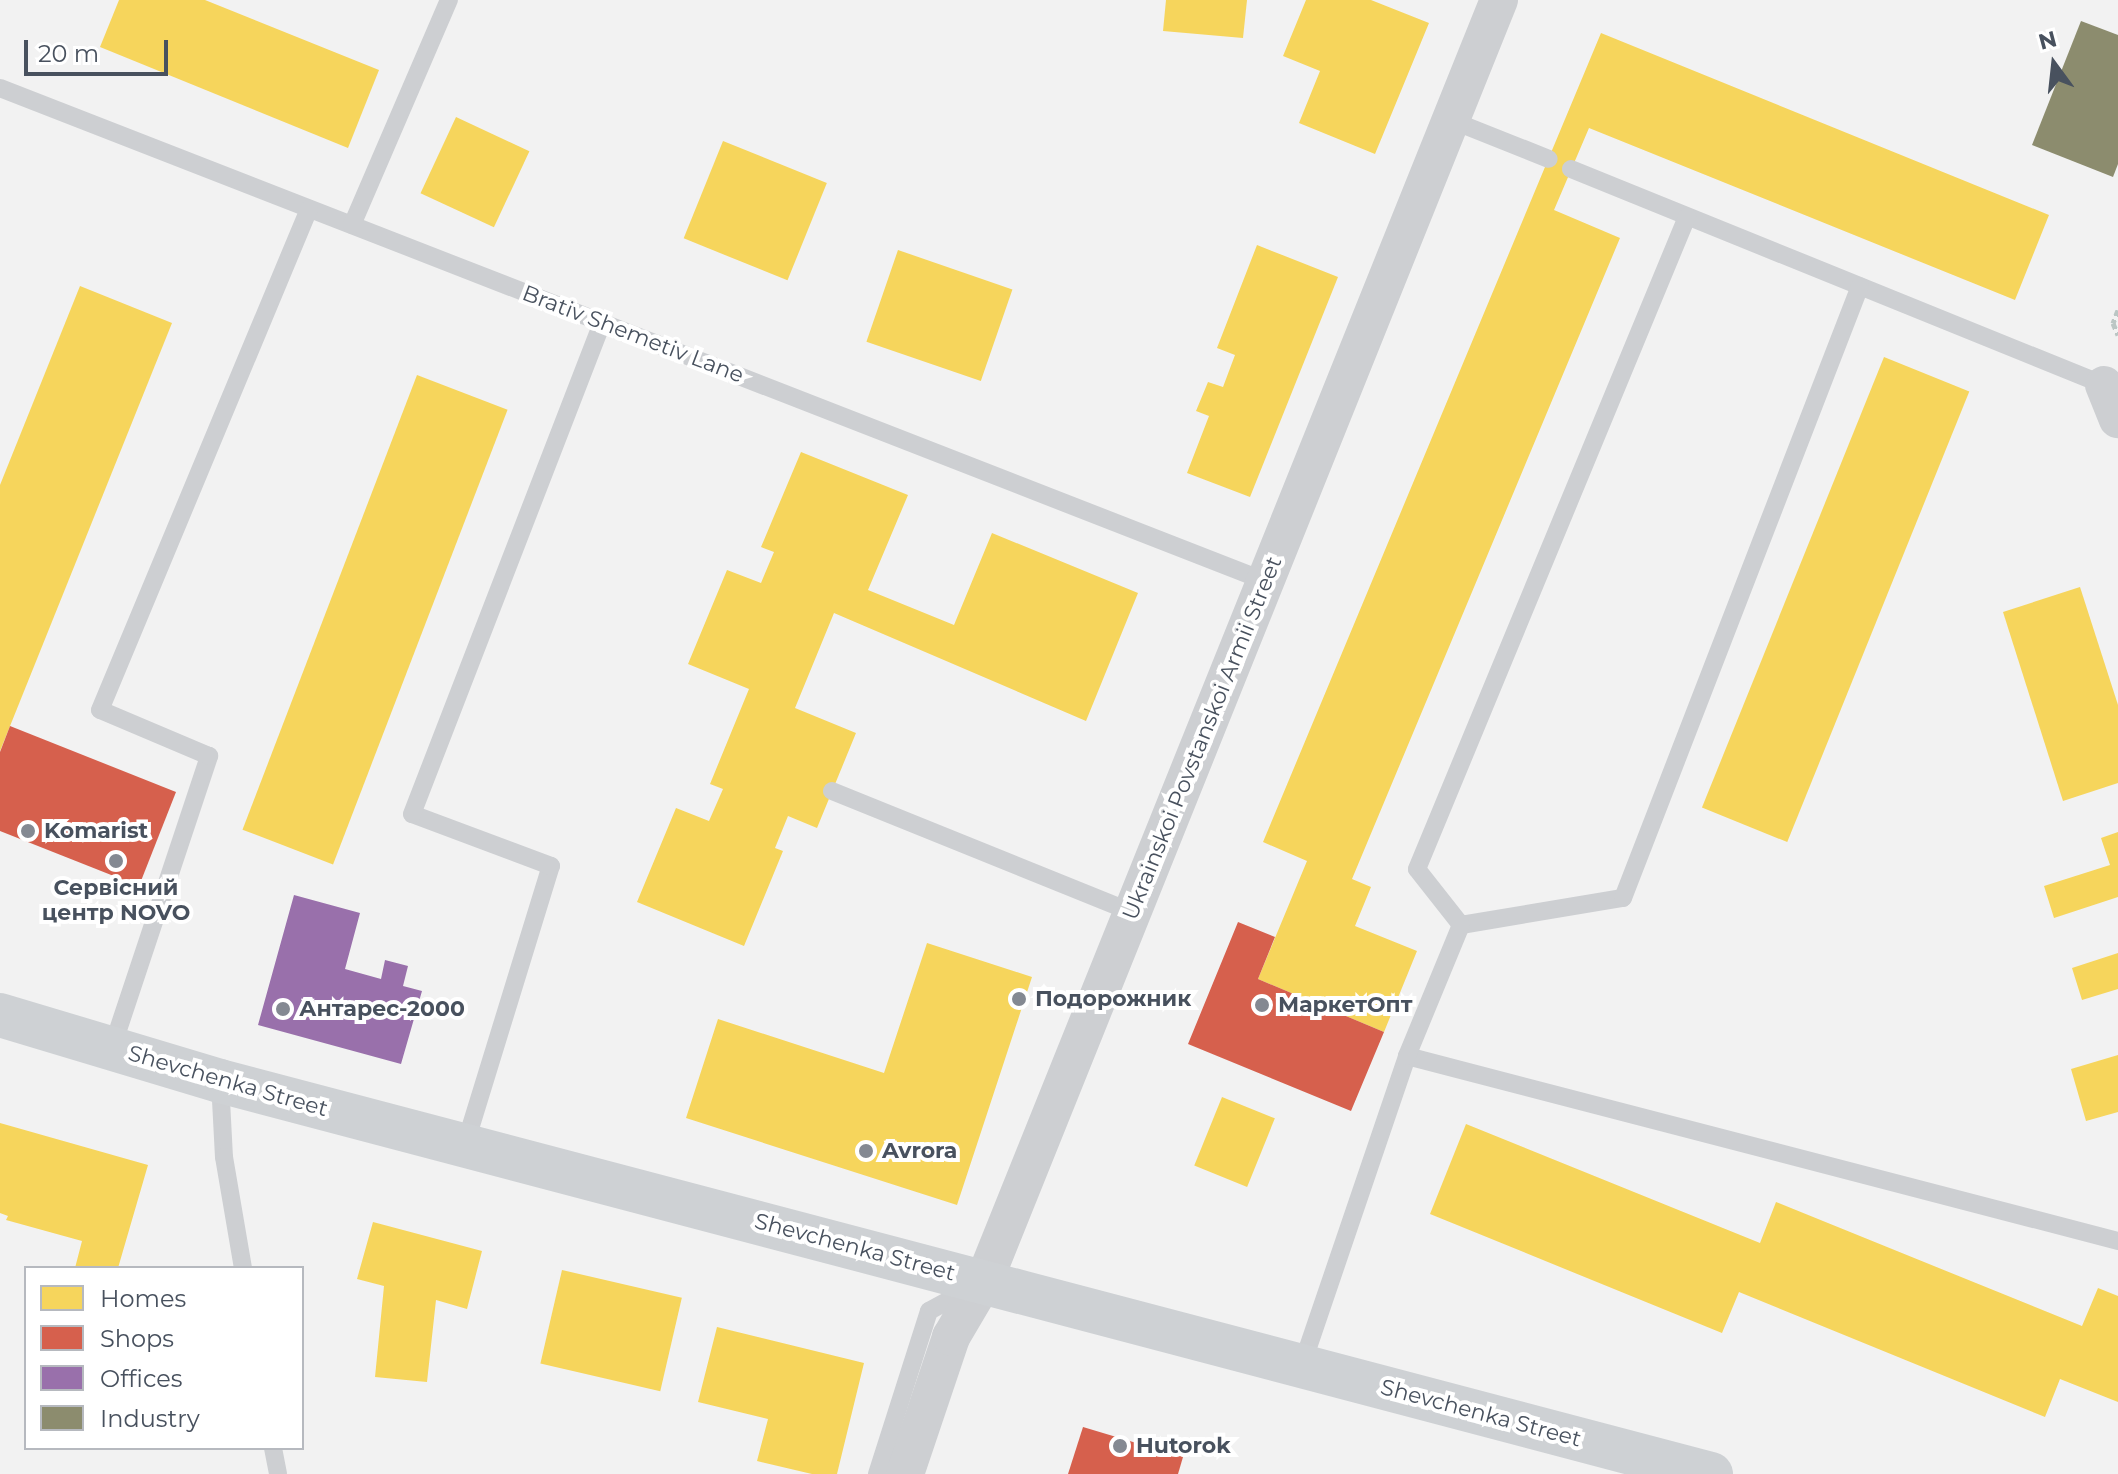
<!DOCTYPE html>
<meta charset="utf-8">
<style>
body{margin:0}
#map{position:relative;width:2118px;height:1474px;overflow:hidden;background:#f2f2f2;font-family:Montserrat,sans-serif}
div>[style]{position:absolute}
.homes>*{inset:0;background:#f6d55c;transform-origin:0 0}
.shops>*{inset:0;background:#d6604d}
.offices>*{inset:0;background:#9970ab}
.industry>*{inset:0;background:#8c8c6e}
.path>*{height:5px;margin-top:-2.5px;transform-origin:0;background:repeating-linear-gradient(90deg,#bbc6c4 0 6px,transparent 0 10px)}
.lane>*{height:18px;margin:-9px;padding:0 9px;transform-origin:9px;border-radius:9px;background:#cdcfd2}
.street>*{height:38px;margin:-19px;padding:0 19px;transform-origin:19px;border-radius:19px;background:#cdcfd2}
.secondary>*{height:44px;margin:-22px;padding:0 22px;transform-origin:22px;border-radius:22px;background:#ced1d4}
.dots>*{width:22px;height:22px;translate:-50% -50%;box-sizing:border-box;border:4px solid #fff;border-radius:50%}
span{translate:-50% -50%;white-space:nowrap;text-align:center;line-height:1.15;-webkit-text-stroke:8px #fff;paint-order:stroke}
.street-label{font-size:22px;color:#48515e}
.poi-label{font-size:22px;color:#48515e;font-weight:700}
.left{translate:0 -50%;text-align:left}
.legend{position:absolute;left:24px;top:1266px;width:280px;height:184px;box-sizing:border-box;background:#fff;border:2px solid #b6b9bf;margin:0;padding:10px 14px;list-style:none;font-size:24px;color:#48515e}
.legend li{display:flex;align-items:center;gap:16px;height:40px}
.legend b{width:40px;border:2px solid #b6b9bf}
.north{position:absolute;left:2014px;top:24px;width:80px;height:80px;-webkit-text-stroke:6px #fff;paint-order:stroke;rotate:345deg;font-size:22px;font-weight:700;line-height:32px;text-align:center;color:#48515e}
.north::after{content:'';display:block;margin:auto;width:28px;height:36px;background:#48515e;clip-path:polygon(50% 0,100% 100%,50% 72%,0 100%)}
.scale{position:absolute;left:24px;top:40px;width:144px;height:36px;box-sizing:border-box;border:4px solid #48515e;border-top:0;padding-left:10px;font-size:24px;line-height:28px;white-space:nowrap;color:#48515e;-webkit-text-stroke:6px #fff;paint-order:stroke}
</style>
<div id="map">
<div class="homes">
<div style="clip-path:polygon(119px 0,205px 0,379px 70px,348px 148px,100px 47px)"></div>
<div style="clip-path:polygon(1166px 0,1247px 0,1243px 38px,1163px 31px)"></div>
<div style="clip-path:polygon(1306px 0,1371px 0,1429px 23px,1375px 154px,1299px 123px,1320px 71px,1283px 56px)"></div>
<div style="clip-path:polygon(1601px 33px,2049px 215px,2015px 300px,1589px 128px,1554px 210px,1620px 238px,1352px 879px,1371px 887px,1355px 926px,1417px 951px,1384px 1032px,1258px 979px,1307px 861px,1263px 842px)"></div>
<div style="left:456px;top:117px;width:81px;height:84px;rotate:25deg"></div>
<div style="left:723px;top:141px;width:112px;height:105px;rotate:22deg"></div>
<div style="clip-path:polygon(1257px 245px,1338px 277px,1250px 497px,1187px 473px,1209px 416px,1196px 411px,1208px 382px,1223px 387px,1235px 355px,1217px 348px)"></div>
<div style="left:898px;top:250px;width:121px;height:97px;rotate:19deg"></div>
<div style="clip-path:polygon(80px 286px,172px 323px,0 751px,0 485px)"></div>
<div style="left:1884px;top:357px;width:92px;height:486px;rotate:22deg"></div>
<div style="left:417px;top:375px;width:97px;height:487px;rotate:21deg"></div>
<div style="clip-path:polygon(801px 452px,908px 495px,868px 590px,954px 625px,992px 533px,1138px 593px,1086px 721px,834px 613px,795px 708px,856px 733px,817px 828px,788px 816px,775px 848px,783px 851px,744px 946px,637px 902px,676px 808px,709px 821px,723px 789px,710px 784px,749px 689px,688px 664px,727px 570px,761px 583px,774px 552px,761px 547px)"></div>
<div style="clip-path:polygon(2080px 587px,2118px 705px,2118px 783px,2063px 801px,2003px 612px)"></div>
<div style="clip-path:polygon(2118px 832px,2118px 897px,2054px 918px,2044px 886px,2110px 865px,2101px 838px)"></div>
<div style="clip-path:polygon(927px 943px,1032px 977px,957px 1205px,686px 1118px,718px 1019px,884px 1073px)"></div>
<div style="clip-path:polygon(2118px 953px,2118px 989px,2082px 1000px,2072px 968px)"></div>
<div style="clip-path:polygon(2118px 1055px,2118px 1112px,2086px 1121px,2071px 1069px)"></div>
<div style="left:1222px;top:1097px;width:57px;height:74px;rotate:22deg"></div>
<div style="clip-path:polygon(0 1123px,148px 1165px,118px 1268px,75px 1268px,82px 1241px,6px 1220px,8px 1216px,0 1213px)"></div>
<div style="clip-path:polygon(1466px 1124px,1760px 1243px,1776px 1202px,2082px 1326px,2098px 1288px,2118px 1296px,2118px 1402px,2060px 1379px,2045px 1417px,1739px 1292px,1722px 1333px,1430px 1214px)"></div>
<div style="clip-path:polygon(373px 1222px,482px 1251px,467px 1309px,436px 1300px,427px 1382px,375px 1377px,384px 1286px,357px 1279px)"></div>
<div style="left:562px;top:1270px;width:123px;height:96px;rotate:13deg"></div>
<div style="clip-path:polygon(717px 1327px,864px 1363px,837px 1474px,812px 1474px,757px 1461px,768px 1419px,698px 1402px)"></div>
</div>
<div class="shops">
<div style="clip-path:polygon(10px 726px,176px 792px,139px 886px,0 831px,0 752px)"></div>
<div style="clip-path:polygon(1238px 922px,1275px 937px,1258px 979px,1384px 1032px,1351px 1111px,1188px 1044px)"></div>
<div style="clip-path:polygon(1083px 1427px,1183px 1457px,1178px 1474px,1068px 1474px)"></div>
</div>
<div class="offices">
<div style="clip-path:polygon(294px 895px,360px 913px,345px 969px,381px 979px,385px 960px,408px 966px,403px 986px,422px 991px,401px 1064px,258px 1025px)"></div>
</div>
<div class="industry">
<div style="clip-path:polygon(2081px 21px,2118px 35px,2118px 164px,2113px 177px,2032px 145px)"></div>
</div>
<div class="path">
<div style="left:2118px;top:310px;width:14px;rotate:111deg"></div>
<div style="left:2113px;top:323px;width:13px;rotate:67deg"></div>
</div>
<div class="lane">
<div style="left:0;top:88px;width:1358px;rotate:21.29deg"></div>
<div style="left:1451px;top:120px;width:105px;rotate:21.7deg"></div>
<div style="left:1571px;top:169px;width:575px;rotate:22.06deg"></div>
<div style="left:352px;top:225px;width:245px;rotate:-66.7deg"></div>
<div style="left:832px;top:791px;width:323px;rotate:22deg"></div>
<div style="left:1461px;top:925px;width:164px;rotate:-9.5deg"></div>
<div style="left:1623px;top:898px;width:656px;rotate:-68.83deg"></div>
<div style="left:112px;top:1048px;width:308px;rotate:-71.6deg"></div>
<div style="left:209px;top:756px;width:118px;rotate:-157.1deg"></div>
<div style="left:100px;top:710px;width:543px;rotate:-67.36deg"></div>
<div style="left:1407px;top:1056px;width:735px;rotate:14.58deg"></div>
<div style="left:220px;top:1081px;width:76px;rotate:87deg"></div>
<div style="left:224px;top:1157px;width:113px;rotate:80.3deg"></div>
<div style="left:465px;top:1145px;width:292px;rotate:-72.9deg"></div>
<div style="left:551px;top:866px;width:148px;rotate:-159.5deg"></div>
<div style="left:412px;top:814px;width:526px;rotate:-68.85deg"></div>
<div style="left:1302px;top:1365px;width:326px;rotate:-71.2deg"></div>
<div style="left:1407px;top:1056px;width:142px;rotate:-67.6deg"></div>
<div style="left:1461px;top:925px;width:71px;rotate:-128.2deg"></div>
<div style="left:1417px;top:869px;width:706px;rotate:-67.51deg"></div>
<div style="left:273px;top:1448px;width:26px;rotate:79deg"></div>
<div style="left:877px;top:1474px;width:171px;rotate:-72.3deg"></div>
<div style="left:929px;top:1311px;width:50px;rotate:-28.6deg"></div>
</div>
<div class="street">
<div style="left:2104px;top:385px;width:37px;rotate:68deg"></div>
<div style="left:905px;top:1474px;width:145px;rotate:-71.4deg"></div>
<div style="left:951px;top:1337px;width:65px;rotate:-59.5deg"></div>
<div style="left:984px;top:1281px;width:1381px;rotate:-68.1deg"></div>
</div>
<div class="secondary">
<div style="left:0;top:1015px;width:230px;rotate:16.7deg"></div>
<div style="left:220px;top:1081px;width:1542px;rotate:14.77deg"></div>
</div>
<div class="dots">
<div style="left:28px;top:831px;background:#848992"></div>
<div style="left:116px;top:861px;background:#848992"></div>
<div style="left:1019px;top:999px;background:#848992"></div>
<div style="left:1262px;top:1005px;background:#848992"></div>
<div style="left:283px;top:1009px;background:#848992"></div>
<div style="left:866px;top:1151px;background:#848992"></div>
<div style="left:1120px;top:1446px;background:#848992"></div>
</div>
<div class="street-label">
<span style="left:633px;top:334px;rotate:21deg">Brativ Shemetiv Lane</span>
<span style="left:1202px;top:738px;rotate:-68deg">Ukrainskoi Povstanskoi Armii Street</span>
<span style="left:228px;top:1081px;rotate:16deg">Shevchenka Street</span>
<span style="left:855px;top:1247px;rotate:15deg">Shevchenka Street</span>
<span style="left:1481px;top:1413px;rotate:15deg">Shevchenka Street</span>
</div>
<div class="poi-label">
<span class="left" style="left:44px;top:831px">Komarist</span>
<span style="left:116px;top:900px">Сервісний<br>центр NOVO</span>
<span class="left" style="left:1035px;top:999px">Подорожник</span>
<span class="left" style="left:1278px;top:1005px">МаркетОпт</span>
<span class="left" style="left:299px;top:1009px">Антарес-2000</span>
<span class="left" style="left:882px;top:1151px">Avrora</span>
<span class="left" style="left:1136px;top:1446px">Hutorok</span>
</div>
<ul class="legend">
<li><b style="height:22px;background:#f6d55c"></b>Homes</li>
<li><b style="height:22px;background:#d6604d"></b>Shops</li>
<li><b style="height:22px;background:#9970ab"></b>Offices</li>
<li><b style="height:22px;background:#8c8c6e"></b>Industry</li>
</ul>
<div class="north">N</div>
<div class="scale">20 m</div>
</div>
